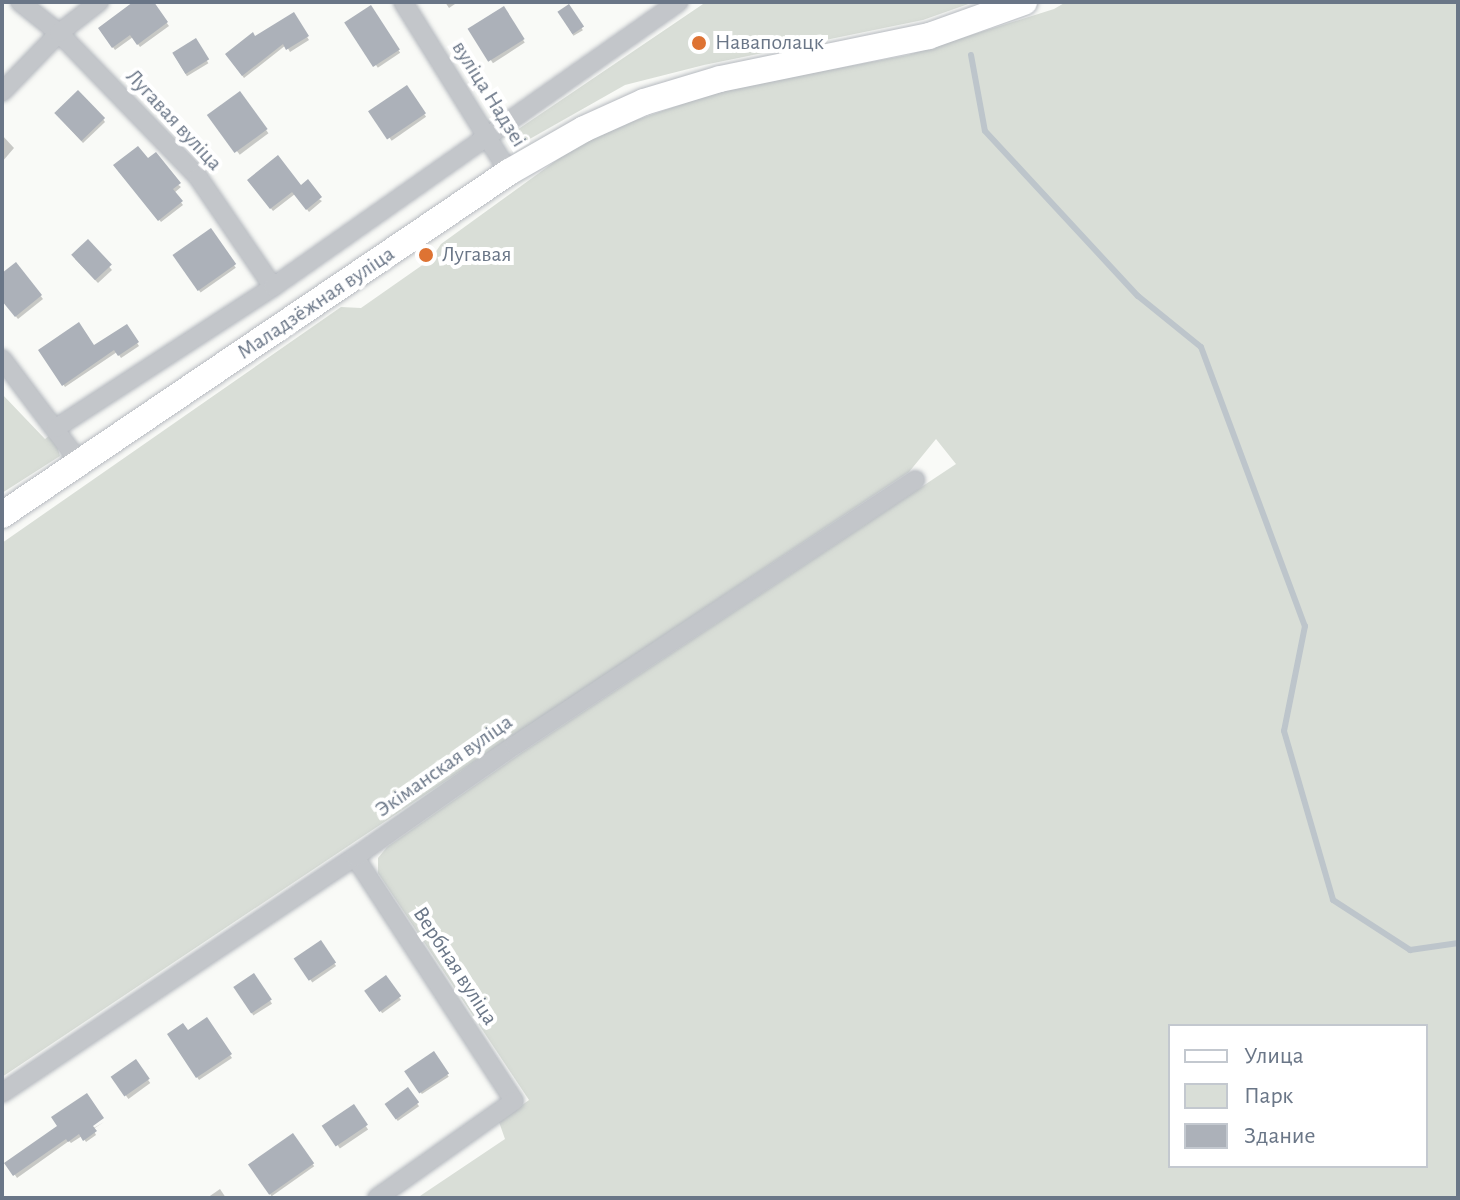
<!DOCTYPE html>
<meta charset="utf-8">
<style>
body{margin:0}
#map{position:relative;width:1460px;height:1200px;overflow:hidden;background:#f9faf7;font-family:"Alegreya Sans",sans-serif}
div>[style]{position:absolute}
.green>*{inset:0;background:#d9ded7}
.shadow>*{inset:0;background:#0003;transform-origin:0 0}
.stream>*{height:6px;margin:-3px;padding:0 3px;transform-origin:3px;border-radius:3px;background:#bdc5cb}
.building>*{inset:0;background:#acb1b9;transform-origin:0 0}
.roads{filter:drop-shadow(0 0 2px #b5b9bf) drop-shadow(0 0 2px #b5b9bf)}
.street>*{height:18px;margin:-9px;padding:0 9px;transform-origin:9px;border-radius:9px;background:#c3c6ca}
.secondary>*{height:26px;margin:-13px;padding:0 13px;transform-origin:13px;border-radius:13px;background:#fff}
.dots>*{width:22px;height:22px;translate:-50% -50%;box-sizing:border-box;border:4px solid #fff;border-radius:50%}
span{translate:-50% -50%;white-space:nowrap;text-align:center;line-height:1.15;-webkit-text-stroke:8px #fff;paint-order:stroke}
.poi-label{font-size:22px;color:#6a7687}
.left{translate:0 -50%;text-align:left}
.street-label{font-size:22px;color:#6a7687}
.frame{position:absolute;inset:0;border:4px solid #6a7687;pointer-events:none}
.legend{position:absolute;left:1168px;top:1024px;width:260px;height:144px;box-sizing:border-box;background:#fff;border:2px solid #c3c8cf;margin:0;padding:10px 14px;list-style:none;font-size:24px;color:#6a7687}
.legend li{display:flex;align-items:center;gap:16px;height:40px}
.legend b{width:40px;border:2px solid #c3c8cf}
</style>
<div id="map">
<div class="green">
<div style="clip-path:polygon(706px 2px,974px 2px,923px 20px,704px 65px,625px 85px,528px 140px,515px 139px,514px 132px)"></div>
<div style="clip-path:polygon(evenodd,1066px 2px,1458px 2px,1458px 1198px,417px 1198px,505px 1139px,499px 1122px,529px 1100px,378px 873px,378px 858px,387px 847px,521px 753px,956px 464px,936px 439px,909px 472px,2px 1077px,2px 543px,341px 307px,361px 308px,431px 259px,441px 244px,590px 136px,723px 90px,908px 55px,1054px 9px,1066px 2px,1170px 1026px,1426px 1026px,1426px 1166px,1170px 1166px,1170px 1026px)"></div>
<div style="clip-path:polygon(2px 394px,45px 439px,53px 433px,60px 456px,2px 493px)"></div>
</div>
<div class="shadow">
<div style="clip-path:polygon(136px 2px,151px 2px,169px 26px,140px 47px,133px 37px,115px 50px,100px 29px)"></div>
<div style="clip-path:polygon(445px 2px,458px 2px,449px 8px)"></div>
<div style="left:569px;top:7px;width:27px;height:11px;rotate:59deg"></div>
<div style="left:370px;top:8px;width:54px;height:27px;rotate:56deg"></div>
<div style="left:503px;top:9px;width:40px;height:38px;rotate:57deg"></div>
<div style="clip-path:polygon(293px 15px,309px 40px,290px 52px,286px 45px,244px 78px,229px 58px)"></div>
<div style="left:195px;top:41px;width:26px;height:25px;rotate:59deg"></div>
<div style="left:406px;top:88px;width:35px;height:42px;rotate:55deg"></div>
<div style="left:239px;top:94px;width:49px;height:36px;rotate:53deg"></div>
<div style="clip-path:polygon(58px 116px,103px 119px,105px 122px,83px 143px)"></div>
<div style="clip-path:polygon(2px 135px,14px 148px,2px 162px)"></div>
<div style="clip-path:polygon(148px 161px,181px 187px,174px 193px,183px 205px,161px 222px,118px 169px)"></div>
<div style="clip-path:polygon(251px 183px,301px 188px,322px 201px,309px 212px,295px 194px,273px 211px)"></div>
<div style="left:210px;top:231px;width:45px;height:43px;rotate:55deg"></div>
<div style="clip-path:polygon(88px 242px,112px 270px,98px 283px,75px 259px)"></div>
<div style="clip-path:polygon(16px 265px,43px 299px,18px 319px,2px 299px,2px 276px)"></div>
<div style="clip-path:polygon(127px 327px,139px 346px,121px 358px,117px 352px,65px 387px,41px 351px,94px 348px)"></div>
<div style="left:320px;top:943px;width:28px;height:29px;rotate:55deg"></div>
<div style="left:254px;top:975px;width:34px;height:22px;rotate:58deg"></div>
<div style="left:385px;top:978px;width:27px;height:23px;rotate:54deg"></div>
<div style="clip-path:polygon(207px 1020px,232px 1058px,199px 1080px,169px 1035px,188px 1033px)"></div>
<div style="left:434px;top:1054px;width:27px;height:32px;rotate:57deg"></div>
<div style="left:135px;top:1062px;width:26px;height:27px;rotate:54deg"></div>
<div style="left:407px;top:1089px;width:21px;height:26px;rotate:55deg"></div>
<div style="left:353px;top:1107px;width:27px;height:34px;rotate:56deg"></div>
<div style="clip-path:polygon(104px 1122px,93px 1129px,96px 1135px,86px 1142px,82px 1136px,71px 1143px,69px 1141px,17px 1178px,7px 1163px,59px 1127px,85px 1133px)"></div>
<div style="left:293px;top:1136px;width:37px;height:52px;rotate:55deg"></div>
<div style="clip-path:polygon(220px 1189px,226px 1198px,207px 1198px)"></div>
</div>
<div class="stream">
<div style="left:971px;top:55px;width:77px;rotate:79.6deg"></div>
<div style="left:985px;top:131px;width:225px;rotate:47.2deg"></div>
<div style="left:1138px;top:296px;width:81px;rotate:39deg"></div>
<div style="left:1201px;top:347px;width:298px;rotate:69.6deg"></div>
<div style="left:1305px;top:626px;width:107px;rotate:101.3deg"></div>
<div style="left:1284px;top:731px;width:176px;rotate:73.8deg"></div>
<div style="left:1333px;top:900px;width:92px;rotate:33deg"></div>
<div style="left:1410px;top:950px;width:49px;rotate:-8.3deg"></div>
</div>
<div class="building">
<div style="clip-path:polygon(133px 2px,154px 2px,168px 22px,137px 45px,130px 35px,112px 48px,98px 28px)"></div>
<div style="left:569px;top:4px;width:27px;height:14px;rotate:56deg"></div>
<div style="left:371px;top:5px;width:53px;height:32px;rotate:57deg"></div>
<div style="left:504px;top:6px;width:39px;height:43px;rotate:58deg"></div>
<div style="clip-path:polygon(294px 12px,309px 36px,286px 50px,283px 44px,242px 76px,225px 54px,253px 32px,255px 36px)"></div>
<div style="left:196px;top:38px;width:25px;height:28px;rotate:58deg"></div>
<div style="left:407px;top:85px;width:34px;height:47px;rotate:56deg"></div>
<div style="left:78px;top:90px;width:39px;height:33px;rotate:46deg"></div>
<div style="left:240px;top:91px;width:47px;height:41px;rotate:54deg"></div>
<div style="clip-path:polygon(138px 146px,148px 158px,156px 152px,181px 183px,173px 189px,183px 201px,158px 221px,113px 165px)"></div>
<div style="clip-path:polygon(278px 155px,301px 185px,308px 179px,322px 197px,306px 210px,292px 192px,296px 189px,270px 209px,247px 180px)"></div>
<div style="left:211px;top:228px;width:44px;height:47px;rotate:55deg"></div>
<div style="left:88px;top:239px;width:35px;height:23px;rotate:47deg"></div>
<div style="clip-path:polygon(16px 262px,42px 295px,15px 317px,2px 301px,2px 273px)"></div>
<div style="clip-path:polygon(79px 322px,94px 345px,127px 324px,139px 342px,118px 356px,114px 350px,62px 386px,38px 350px)"></div>
<div style="left:321px;top:940px;width:27px;height:33px;rotate:56deg"></div>
<div style="left:254px;top:973px;width:32px;height:25px;rotate:56deg"></div>
<div style="left:386px;top:975px;width:26px;height:27px;rotate:54deg"></div>
<div style="clip-path:polygon(207px 1017px,232px 1054px,196px 1078px,167px 1034px,183px 1023px,188px 1030px)"></div>
<div style="left:434px;top:1051px;width:27px;height:36px;rotate:56deg"></div>
<div style="left:136px;top:1059px;width:24px;height:31px;rotate:55deg"></div>
<div style="left:408px;top:1087px;width:19px;height:29px;rotate:54deg"></div>
<div style="clip-path:polygon(87px 1093px,104px 1118px,93px 1126px,97px 1131px,83px 1141px,79px 1134px,68px 1142px,66px 1139px,13px 1176px,4px 1163px,57px 1126px,51px 1117px)"></div>
<div style="left:354px;top:1104px;width:25px;height:39px;rotate:56deg"></div>
<div style="left:293px;top:1133px;width:37px;height:55px;rotate:55deg"></div>
</div>
<div class="roads">
<div class="street">
<div style="left:20px;top:2px;width:50px;rotate:38.5deg"></div>
<div style="left:59px;top:33px;width:200px;rotate:46deg"></div>
<div style="left:198px;top:177px;width:133px;rotate:55.7deg"></div>
<div style="left:403px;top:2px;width:200px;rotate:58.1deg"></div>
<div style="left:2px;top:92px;width:82px;rotate:-46deg"></div>
<div style="left:59px;top:33px;width:51px;rotate:-37.8deg"></div>
<div style="left:2px;top:359px;width:130px;rotate:53.1deg"></div>
<div style="left:56px;top:428px;width:259px;rotate:-33deg"></div>
<div style="left:273px;top:287px;width:496px;rotate:-35.1deg"></div>
<div style="left:355px;top:857px;width:291px;rotate:56.9deg"></div>
<div style="left:514px;top:1101px;width:168px;rotate:144.7deg"></div>
<div style="left:2px;top:1093px;width:425px;rotate:-33.8deg"></div>
<div style="left:355px;top:857px;width:195px;rotate:-35deg"></div>
<div style="left:515px;top:745px;width:480px;rotate:-33.5deg"></div>
</div>
<div class="secondary">
<div style="left:2px;top:515px;width:612px;rotate:-34.08deg"></div>
<div style="left:509px;top:172px;width:86px;rotate:-29.8deg"></div>
<div style="left:584px;top:129px;width:66px;rotate:-24.2deg"></div>
<div style="left:644px;top:102px;width:79px;rotate:-16.8deg"></div>
<div style="left:720px;top:79px;width:213px;rotate:-11.6deg"></div>
<div style="left:929px;top:36px;width:101px;rotate:-19.7deg"></div>
</div>
</div>
<div class="dots">
<div style="left:699px;top:43px;background:#de7333"></div>
<div style="left:426px;top:255px;background:#de7333"></div>
</div>
<div class="poi-label">
<span class="left" style="left:715px;top:43px">Наваполацк</span>
<span class="left" style="left:442px;top:255px">Лугавая</span>
</div>
<div class="street-label">
<span style="left:489px;top:94px;rotate:58deg">вуліца Надзеі</span>
<span style="left:174px;top:120px;rotate:47deg">Лугавая вуліца</span>
<span style="left:316px;top:303px;rotate:-34deg">Маладзёжная вуліца</span>
<span style="left:444px;top:766px;rotate:-35deg">Экіманская вуліца</span>
<span style="left:455px;top:966px;rotate:57deg">Вербная вуліца</span>
</div>
<div class="frame"></div>
<ul class="legend">
<li><b style="height:10px;background:#fff"></b>Улица</li>
<li><b style="height:22px;background:#d9ded7"></b>Парк</li>
<li><b style="height:22px;background:#acb1b9"></b>Здание</li>
</ul>
</div>
